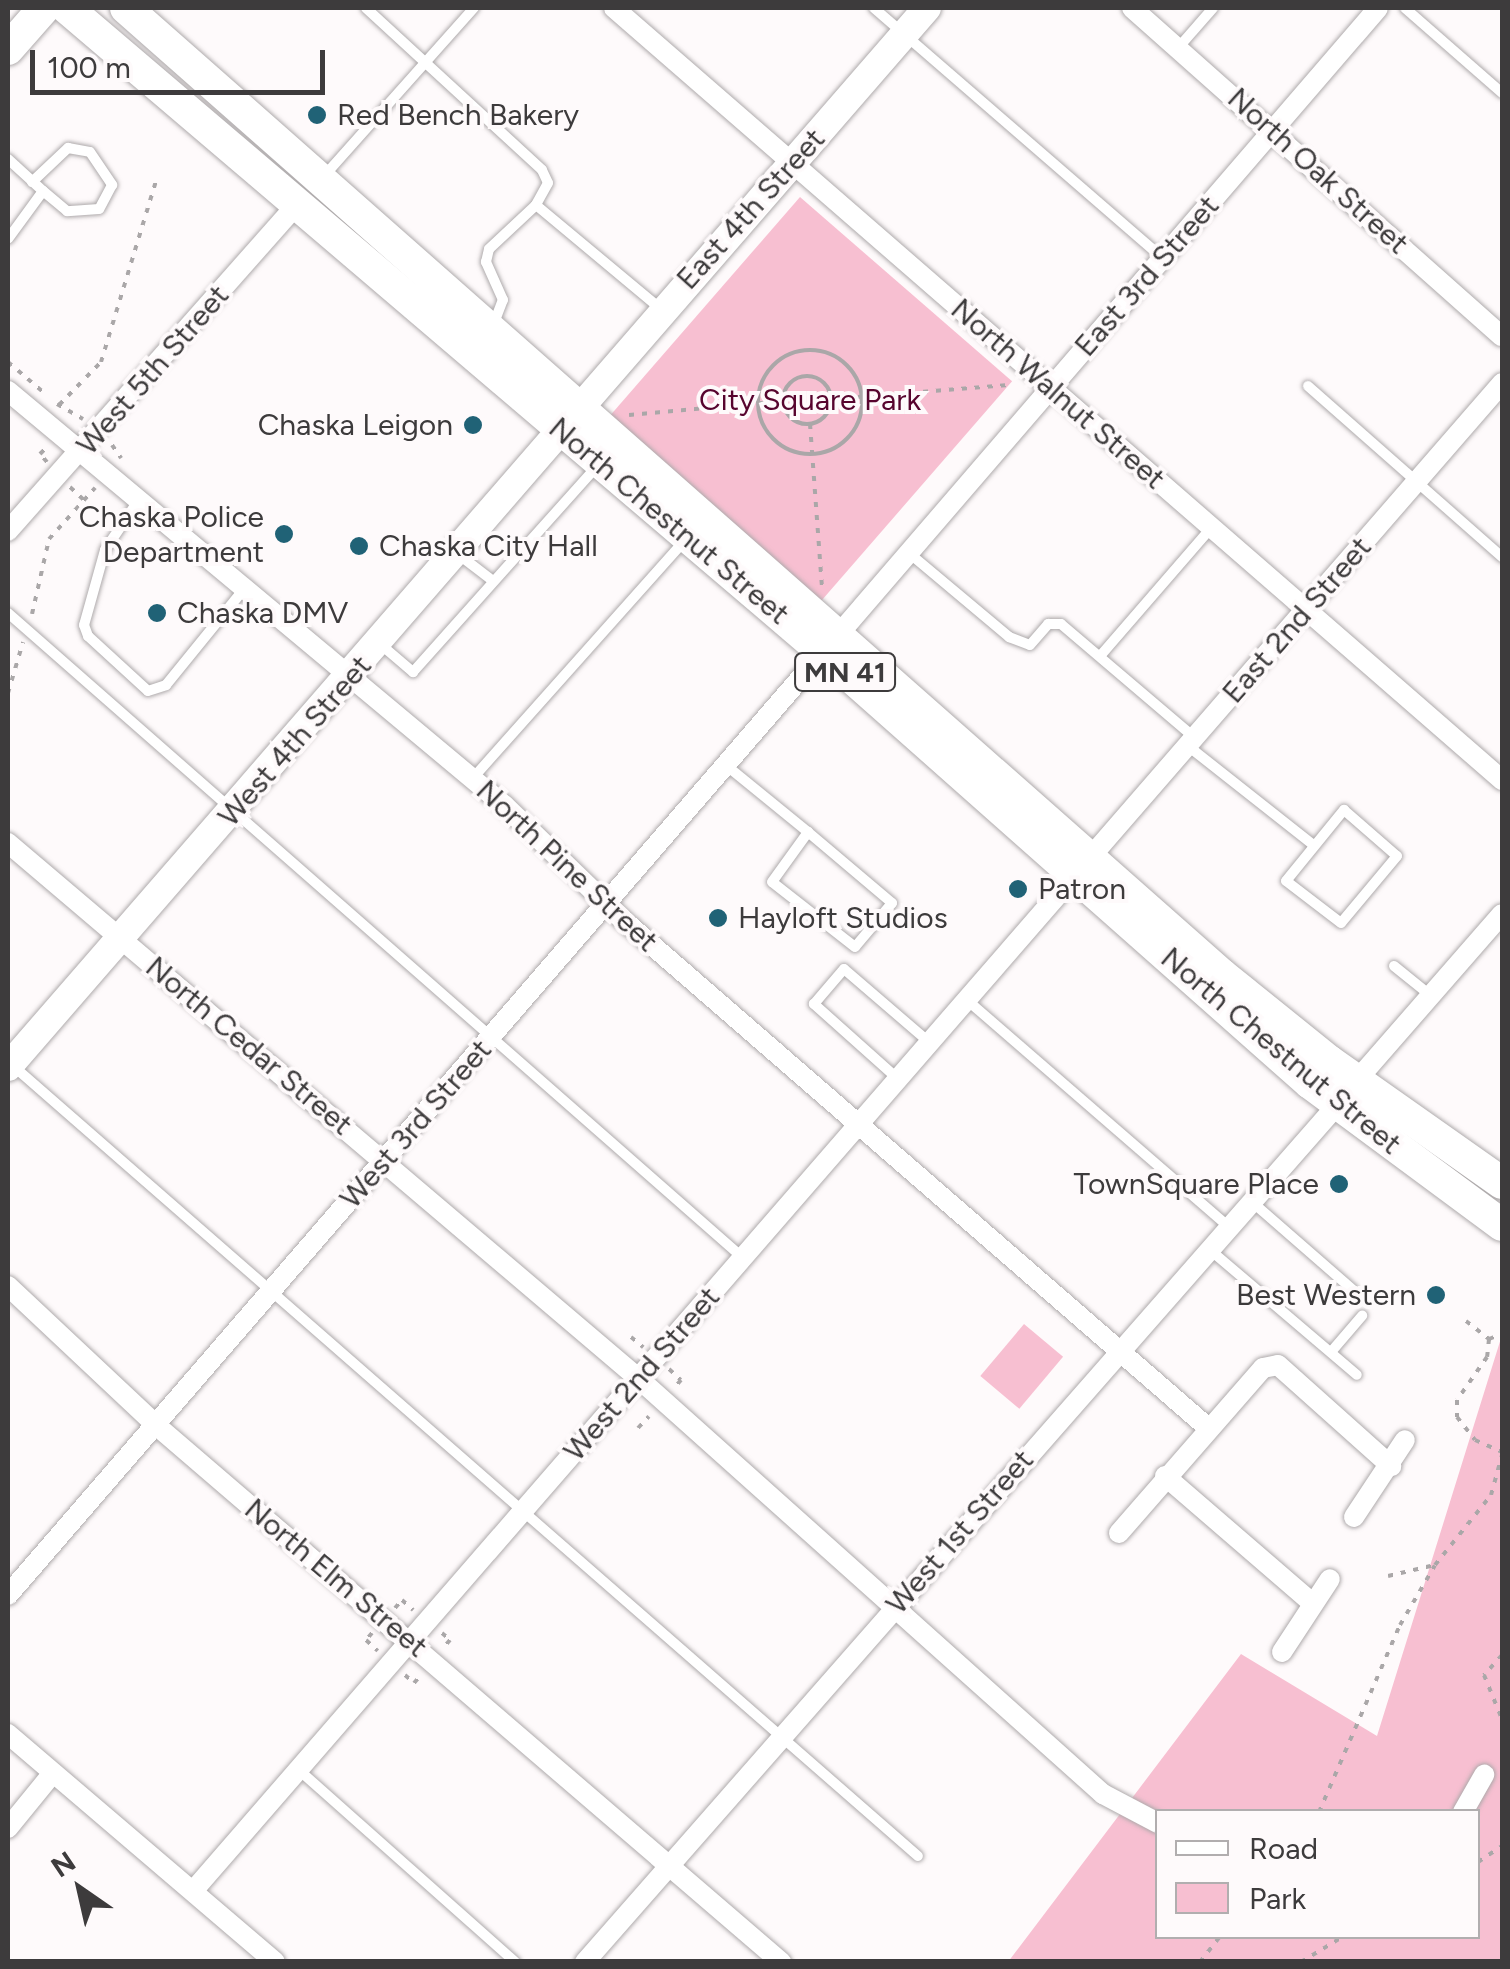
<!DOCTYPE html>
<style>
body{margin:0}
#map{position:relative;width:1510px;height:1969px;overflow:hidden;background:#fefafb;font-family:Figtree,sans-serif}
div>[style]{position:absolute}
.green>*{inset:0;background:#f7bfd1;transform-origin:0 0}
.path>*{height:4px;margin-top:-2px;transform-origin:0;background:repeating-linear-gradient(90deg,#aaa7a8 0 5px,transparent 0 13px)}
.path>.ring{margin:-2px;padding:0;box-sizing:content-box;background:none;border:4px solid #aaa7a8;border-radius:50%}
.roads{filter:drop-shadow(0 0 2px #aeaaab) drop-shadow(0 0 2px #aeaaab)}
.service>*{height:10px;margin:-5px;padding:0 5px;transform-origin:5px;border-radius:5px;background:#fff}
.minor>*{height:20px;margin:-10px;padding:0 10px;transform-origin:10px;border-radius:10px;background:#fff}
.tertiary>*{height:28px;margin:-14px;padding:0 14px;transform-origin:14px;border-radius:14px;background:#fff}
.primary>*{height:32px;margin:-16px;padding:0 16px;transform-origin:16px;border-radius:16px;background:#fff}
.dots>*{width:28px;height:28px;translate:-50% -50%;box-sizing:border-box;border:5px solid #fefafb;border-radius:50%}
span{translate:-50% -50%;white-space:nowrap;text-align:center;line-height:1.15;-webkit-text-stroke:8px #fefafb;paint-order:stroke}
.shield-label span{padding:2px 8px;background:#fefafb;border:2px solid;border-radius:8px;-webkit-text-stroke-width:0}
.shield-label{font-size:28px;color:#3d3b3c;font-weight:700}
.poi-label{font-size:30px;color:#3d3b3c}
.left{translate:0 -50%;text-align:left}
.right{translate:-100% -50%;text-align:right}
.street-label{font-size:30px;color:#3d3b3c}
.park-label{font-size:30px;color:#57042e}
.frame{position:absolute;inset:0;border:10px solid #3d3b3c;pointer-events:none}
.legend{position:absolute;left:1155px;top:1809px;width:325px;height:130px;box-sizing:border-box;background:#fefafb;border:2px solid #b1aeaf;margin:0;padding:12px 18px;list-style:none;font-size:30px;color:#3d3b3c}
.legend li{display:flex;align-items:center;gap:20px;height:50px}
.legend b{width:50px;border:2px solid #b1aeaf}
.north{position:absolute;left:30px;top:1839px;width:100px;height:100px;-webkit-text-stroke:8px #fefafb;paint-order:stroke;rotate:326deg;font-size:28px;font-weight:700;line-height:40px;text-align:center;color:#3d3b3c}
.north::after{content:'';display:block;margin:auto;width:35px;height:45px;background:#3d3b3c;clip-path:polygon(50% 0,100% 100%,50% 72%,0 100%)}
.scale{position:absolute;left:30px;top:50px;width:295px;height:45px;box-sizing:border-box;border:5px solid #3d3b3c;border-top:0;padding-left:12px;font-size:30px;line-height:35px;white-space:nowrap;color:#3d3b3c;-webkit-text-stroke:8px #fefafb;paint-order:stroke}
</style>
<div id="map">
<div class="green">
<div style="left:800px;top:197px;width:281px;height:293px;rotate:41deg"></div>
<div style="left:1024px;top:1324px;width:51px;height:68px;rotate:40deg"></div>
<div style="clip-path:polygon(evenodd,1502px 1335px,1502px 1961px,1008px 1962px,1241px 1654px,1377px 1736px,1502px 1335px,1158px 1812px,1478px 1812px,1478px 1936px,1158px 1936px,1158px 1812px)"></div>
</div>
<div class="path">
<div class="ring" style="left:758px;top:350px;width:100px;height:100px"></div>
<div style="left:8px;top:362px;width:45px;rotate:40.5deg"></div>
<div class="ring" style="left:783px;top:376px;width:44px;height:44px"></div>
<div style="left:832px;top:399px;width:177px;rotate:-4.5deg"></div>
<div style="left:57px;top:404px;width:30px;rotate:30deg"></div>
<div style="left:59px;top:405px;width:60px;rotate:-45.7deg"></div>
<div style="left:101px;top:362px;width:189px;rotate:-73.1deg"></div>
<div style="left:629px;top:415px;width:155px;rotate:-5.2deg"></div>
<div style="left:810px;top:424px;width:165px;rotate:85.8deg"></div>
<div style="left:112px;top:445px;width:16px;rotate:55deg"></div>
<div style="left:47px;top:462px;width:11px;rotate:-131deg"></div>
<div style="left:40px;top:454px;width:10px;rotate:-45deg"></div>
<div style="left:70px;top:487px;width:19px;rotate:43deg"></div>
<div style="left:32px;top:614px;width:77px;rotate:-77.2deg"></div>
<div style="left:49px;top:539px;width:69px;rotate:-48deg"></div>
<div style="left:8px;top:693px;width:53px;rotate:-73.6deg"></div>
<div style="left:1466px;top:1321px;width:29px;rotate:38deg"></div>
<div style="left:1489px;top:1339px;width:18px;rotate:96deg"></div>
<div style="left:1487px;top:1357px;width:52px;rotate:124.9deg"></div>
<div style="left:1457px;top:1400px;width:17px;rotate:90deg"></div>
<div style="left:1457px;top:1417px;width:29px;rotate:52deg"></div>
<div style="left:1475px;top:1440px;width:30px;rotate:24deg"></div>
<div style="left:631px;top:1337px;width:16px;rotate:40deg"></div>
<div style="left:1489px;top:1339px;width:14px;rotate:-21deg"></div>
<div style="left:669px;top:1369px;width:16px;rotate:43deg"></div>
<div style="left:681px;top:1380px;width:9px;rotate:131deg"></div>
<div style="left:638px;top:1428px;width:16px;rotate:-47deg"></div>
<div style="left:1388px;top:1576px;width:48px;rotate:-13.2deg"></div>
<div style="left:395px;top:1608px;width:11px;rotate:-49deg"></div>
<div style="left:402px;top:1600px;width:15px;rotate:42deg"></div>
<div style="left:372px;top:1633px;width:9px;rotate:131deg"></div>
<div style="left:366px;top:1640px;width:16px;rotate:43deg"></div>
<div style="left:442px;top:1633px;width:11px;rotate:41deg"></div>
<div style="left:450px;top:1640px;width:11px;rotate:131deg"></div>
<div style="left:1502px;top:1655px;width:27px;rotate:132deg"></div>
<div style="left:1484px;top:1675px;width:48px;rotate:67.8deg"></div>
<div style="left:405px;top:1675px;width:12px;rotate:42deg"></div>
<div style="left:414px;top:1683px;width:9px;rotate:-49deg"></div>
<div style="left:1319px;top:1812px;width:204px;rotate:-66.6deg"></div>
<div style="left:1400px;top:1625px;width:69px;rotate:-59.7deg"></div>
<div style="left:1435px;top:1565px;width:90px;rotate:-51.3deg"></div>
<div style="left:1491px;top:1495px;width:41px;rotate:-74.6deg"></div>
<div style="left:1478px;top:1862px;width:29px;rotate:-34deg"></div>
<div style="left:1200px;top:1962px;width:33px;rotate:-52deg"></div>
<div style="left:1301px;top:1962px;width:50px;rotate:-31.2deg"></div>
</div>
<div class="roads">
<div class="service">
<div style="left:366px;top:8px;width:239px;rotate:42.6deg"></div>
<div style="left:542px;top:170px;width:14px;rotate:65deg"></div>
<div style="left:548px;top:183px;width:25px;rotate:119deg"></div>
<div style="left:874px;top:8px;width:382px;rotate:40.9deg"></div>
<div style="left:1405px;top:8px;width:129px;rotate:41.2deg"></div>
<div style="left:1178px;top:48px;width:53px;rotate:-48.8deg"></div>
<div style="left:8px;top:159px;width:47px;rotate:42.4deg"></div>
<div style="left:43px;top:191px;width:59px;rotate:126.1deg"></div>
<div style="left:325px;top:175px;width:224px;rotate:-48.3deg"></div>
<div style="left:32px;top:182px;width:50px;rotate:-43.4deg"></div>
<div style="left:68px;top:148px;width:22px;rotate:10deg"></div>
<div style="left:90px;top:152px;width:40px;rotate:56deg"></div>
<div style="left:112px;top:185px;width:27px;rotate:118deg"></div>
<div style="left:99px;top:209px;width:32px;rotate:176deg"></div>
<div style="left:67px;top:211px;width:31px;rotate:-140deg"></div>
<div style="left:494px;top:323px;width:25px;rotate:-69deg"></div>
<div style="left:503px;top:300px;width:42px;rotate:-114.1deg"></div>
<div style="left:486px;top:262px;width:13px;rotate:-77deg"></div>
<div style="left:489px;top:249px;width:64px;rotate:-43.1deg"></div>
<div style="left:536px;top:205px;width:163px;rotate:39.8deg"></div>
<div style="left:1308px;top:386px;width:259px;rotate:41.4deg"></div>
<div style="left:138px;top:501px;width:59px;rotate:124deg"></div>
<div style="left:105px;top:550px;width:78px;rotate:105.6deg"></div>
<div style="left:84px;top:625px;width:12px;rotate:70deg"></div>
<div style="left:88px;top:636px;width:81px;rotate:42.5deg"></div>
<div style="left:148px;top:691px;width:19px;rotate:-18deg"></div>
<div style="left:166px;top:685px;width:124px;rotate:-50.9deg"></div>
<div style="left:909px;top:553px;width:131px;rotate:40deg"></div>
<div style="left:1009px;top:637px;width:22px;rotate:21deg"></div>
<div style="left:1030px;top:645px;width:28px;rotate:-49deg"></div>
<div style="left:1048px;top:624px;width:13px"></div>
<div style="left:1061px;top:624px;width:175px;rotate:40.4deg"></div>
<div style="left:458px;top:554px;width:44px;rotate:37.6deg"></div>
<div style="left:8px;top:613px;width:976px;rotate:41.26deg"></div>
<div style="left:379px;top:643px;width:45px;rotate:40.5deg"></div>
<div style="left:413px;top:672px;width:276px;rotate:-48.2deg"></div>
<div style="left:1101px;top:655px;width:168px;rotate:-49.1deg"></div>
<div style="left:1188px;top:746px;width:158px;rotate:38.3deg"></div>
<div style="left:727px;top:766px;width:104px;rotate:39.2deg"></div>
<div style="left:473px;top:778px;width:317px;rotate:-48.3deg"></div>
<div style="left:1344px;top:810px;width:70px;rotate:41deg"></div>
<div style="left:1397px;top:856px;width:87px;rotate:129.9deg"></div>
<div style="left:1341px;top:923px;width:69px;rotate:-142.6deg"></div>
<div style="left:1286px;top:881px;width:92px;rotate:-50.8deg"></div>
<div style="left:808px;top:832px;width:110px;rotate:40.2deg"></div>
<div style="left:892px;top:903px;width:57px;rotate:130.1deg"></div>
<div style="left:855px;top:947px;width:105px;rotate:-141.9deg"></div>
<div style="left:772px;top:882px;width:62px;rotate:-54.2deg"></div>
<div style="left:1394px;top:966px;width:46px;rotate:38.9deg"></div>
<div style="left:967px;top:1000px;width:345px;rotate:40.9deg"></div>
<div style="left:11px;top:1064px;width:1204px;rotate:41.13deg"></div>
<div style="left:898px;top:1079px;width:113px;rotate:-138.2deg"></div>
<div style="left:814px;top:1004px;width:46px;rotate:-49.4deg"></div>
<div style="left:844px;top:969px;width:112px;rotate:40.7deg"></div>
<div style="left:1251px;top:1201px;width:137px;rotate:41.1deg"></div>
<div style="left:1209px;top:1249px;width:194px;rotate:40.4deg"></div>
<div style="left:1331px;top:1352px;width:48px;rotate:-49.3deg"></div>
<div style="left:299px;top:1770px;width:289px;rotate:41.6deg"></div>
</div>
<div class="minor">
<div style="left:614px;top:8px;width:1177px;rotate:41deg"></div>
<div style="left:1132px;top:8px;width:494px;rotate:41.6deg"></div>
<div style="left:8px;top:391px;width:647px;rotate:39.86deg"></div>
<div style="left:505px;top:806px;width:164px;rotate:44deg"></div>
<div style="left:623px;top:920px;width:773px;rotate:40.96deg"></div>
<div style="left:8px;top:531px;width:433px;rotate:-48.5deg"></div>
<div style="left:838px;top:635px;width:827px;rotate:-49.26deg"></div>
<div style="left:8px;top:843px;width:827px;rotate:40.34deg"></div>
<div style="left:638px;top:1378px;width:624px;rotate:41.82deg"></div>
<div style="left:1103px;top:1794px;width:62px;rotate:27.8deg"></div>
<div style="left:1357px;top:1080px;width:220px;rotate:-48.9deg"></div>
<div style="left:8px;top:1286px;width:204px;rotate:43.2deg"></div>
<div style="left:157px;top:1426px;width:823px;rotate:40.66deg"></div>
<div style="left:1165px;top:1476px;width:191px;rotate:40.8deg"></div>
<div style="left:1354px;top:1517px;width:92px;rotate:-56.5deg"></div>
<div style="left:1119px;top:1533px;width:219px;rotate:-48.9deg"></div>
<div style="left:1263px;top:1368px;width:15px;rotate:-11deg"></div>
<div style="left:1278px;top:1365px;width:152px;rotate:41.8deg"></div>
<div style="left:8px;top:1595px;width:1246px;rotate:-49.16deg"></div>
<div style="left:1282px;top:1652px;width:87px;rotate:-56.7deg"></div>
<div style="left:8px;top:1734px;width:351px;rotate:40.5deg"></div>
<div style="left:1463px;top:1812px;width:43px;rotate:-60.4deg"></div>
<div style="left:8px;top:1828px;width:70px;rotate:-50.8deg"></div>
<div style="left:193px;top:1891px;width:1997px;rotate:-49.04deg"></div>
<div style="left:585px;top:1962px;width:1140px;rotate:-48.73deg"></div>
</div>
<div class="tertiary">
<div style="left:8px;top:1067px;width:1402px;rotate:-49.05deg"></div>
</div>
<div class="primary">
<div style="left:67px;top:8px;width:993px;rotate:40.43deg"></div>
<div style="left:823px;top:652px;width:650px;rotate:41.51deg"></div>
<div style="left:1310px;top:1083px;width:239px;rotate:36.5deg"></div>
<div style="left:126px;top:8px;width:1462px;rotate:41.42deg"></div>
<div style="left:1222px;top:975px;width:137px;rotate:38.8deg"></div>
<div style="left:1329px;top:1061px;width:212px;rotate:35.2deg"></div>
<div style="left:8px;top:49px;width:55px;rotate:-48.7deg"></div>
</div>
</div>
<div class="dots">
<div style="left:317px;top:115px;background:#206276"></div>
<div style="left:473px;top:425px;background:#206276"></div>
<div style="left:284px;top:534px;background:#206276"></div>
<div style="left:359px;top:546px;background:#206276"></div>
<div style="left:157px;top:613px;background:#206276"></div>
<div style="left:1018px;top:889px;background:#206276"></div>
<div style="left:718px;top:918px;background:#206276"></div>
<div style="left:1339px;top:1184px;background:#206276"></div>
<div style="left:1436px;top:1295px;background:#206276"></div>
</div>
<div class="shield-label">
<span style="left:845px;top:672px">MN 41</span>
</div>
<div class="poi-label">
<span class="left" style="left:337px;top:115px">Red Bench Bakery</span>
<span class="right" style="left:453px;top:425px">Chaska Leigon</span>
<span class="right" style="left:264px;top:534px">Chaska Police<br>Department</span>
<span class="left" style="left:379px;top:546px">Chaska City Hall</span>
<span class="left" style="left:177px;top:613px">Chaska DMV</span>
<span class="left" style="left:1038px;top:889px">Patron</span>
<span class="left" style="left:738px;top:918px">Hayloft Studios</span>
<span class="right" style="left:1319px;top:1184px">TownSquare Place</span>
<span class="right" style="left:1416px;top:1295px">Best Western</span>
</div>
<div class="street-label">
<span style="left:1318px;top:171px;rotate:42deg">North Oak Street</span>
<span style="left:751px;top:209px;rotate:-48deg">East 4th Street</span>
<span style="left:1147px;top:276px;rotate:-49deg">East 3rd Street</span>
<span style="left:153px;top:370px;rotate:-49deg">West 5th Street</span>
<span style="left:1058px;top:394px;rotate:41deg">North Walnut Street</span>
<span style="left:669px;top:521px;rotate:40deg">North Chestnut Street</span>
<span style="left:1297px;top:620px;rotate:-49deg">East 2nd Street</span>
<span style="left:295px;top:741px;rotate:-49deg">West 4th Street</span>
<span style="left:567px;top:866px;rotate:43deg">North Pine Street</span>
<span style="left:249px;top:1046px;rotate:40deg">North Cedar Street</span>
<span style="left:1281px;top:1051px;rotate:40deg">North Chestnut Street</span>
<span style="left:416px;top:1124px;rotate:-49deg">West 3rd Street</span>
<span style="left:642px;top:1374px;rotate:-49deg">West 2nd Street</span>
<span style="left:960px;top:1532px;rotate:-49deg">West 1st Street</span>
<span style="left:336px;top:1578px;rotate:40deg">North Elm Street</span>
</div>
<div class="park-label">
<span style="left:810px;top:400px">City Square Park</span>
</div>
<div class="frame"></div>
<ul class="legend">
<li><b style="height:12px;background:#fff"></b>Road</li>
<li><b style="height:28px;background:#f7bfd1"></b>Park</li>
</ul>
<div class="north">N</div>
<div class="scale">100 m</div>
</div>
